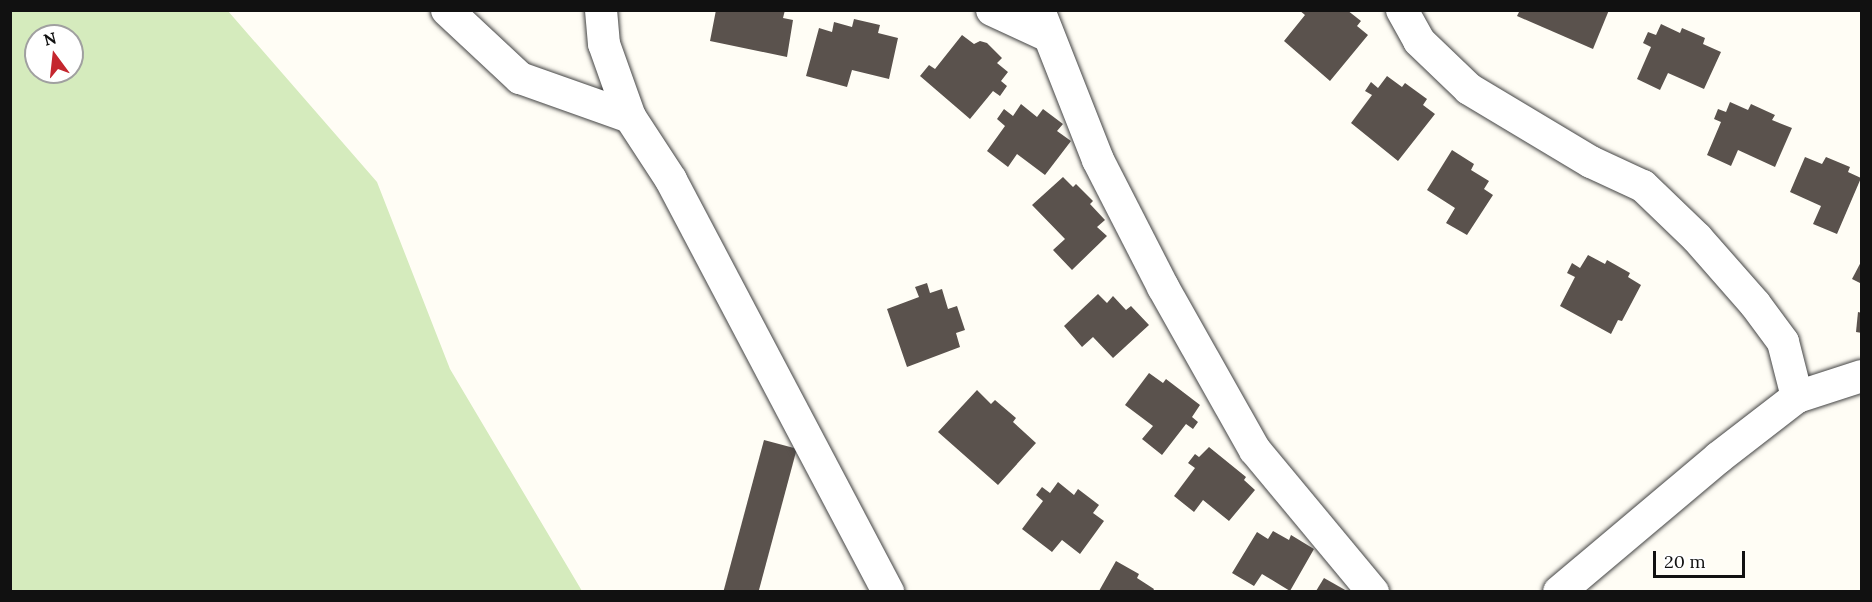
<!DOCTYPE html>
<style>
body{margin:0}
#map{position:relative;width:1872px;height:602px;overflow:hidden;background:#fffdf5;font-family:Lora,serif}
div>[style]{position:absolute}
.green>*{inset:0;background:#d5ebbd}
.building>*{inset:0;background:#5a524d;transform-origin:0 0}
.roads{filter:drop-shadow(0 0 2px #444) drop-shadow(0 0 2px #444)}
.street>*{height:32px;margin:-16px;padding:0 16px;transform-origin:16px;border-radius:16px;background:#fff}
span{translate:-50% -50%;white-space:nowrap;text-align:center;line-height:1.15;-webkit-text-stroke:6px #fff;paint-order:stroke}
.frame{position:absolute;inset:0;border:12px solid #111;pointer-events:none}
.north{position:absolute;left:24px;top:24px;width:60px;height:60px;box-sizing:border-box;background:#fff;border:2px solid #a0a0a0;border-radius:50%;rotate:345deg;font-size:16px;font-weight:700;line-height:24px;text-align:center;color:#111}
.north::after{content:'';display:block;margin:auto;width:21px;height:27px;background:#c4262e;clip-path:polygon(50% 0,100% 100%,50% 72%,0 100%)}
.scale{position:absolute;left:1653px;top:551px;width:92px;height:27px;box-sizing:border-box;border:3px solid #111;border-top:0;padding-left:8px;font-size:18px;line-height:21px;white-space:nowrap;color:#111;-webkit-text-stroke:4px #fff;paint-order:stroke}
</style>
<div id="map">
<div class="green">
<div style="clip-path:polygon(evenodd,10px 11px,228px 11px,377px 182px,450px 369px,582px 591px,11px 591px,10px 11px,36px 36px,72px 36px,72px 72px,36px 72px,36px 36px)"></div>
</div>
<div class="building">
<div style="clip-path:polygon(716px 10px,785px 10px,783px 18px,793px 20px,787px 57px,710px 41px)"></div>
<div style="clip-path:polygon(1299px 10px,1347px 10px,1361px 21px,1357px 26px,1368px 35px,1330px 81px,1284px 41px,1305px 15px)"></div>
<div style="clip-path:polygon(1520px 10px,1609px 10px,1593px 49px,1517px 16px)"></div>
<div style="clip-path:polygon(854px 19px,880px 25px,878px 33px,898px 38px,889px 79px,852px 70px,847px 87px,806px 76px,819px 28px,832px 32px,834px 22px,852px 27px)"></div>
<div style="clip-path:polygon(1661px 24px,1680px 33px,1682px 28px,1705px 38px,1703px 44px,1721px 52px,1704px 89px,1668px 73px,1660px 90px,1637px 79px,1651px 47px,1643px 43px,1648px 32px,1656px 35px)"></div>
<div style="clip-path:polygon(962px 35px,974px 44px,980px 41px,987px 43px,1002px 58px,997px 63px,1008px 72px,1001px 81px,1007px 86px,1000px 96px,993px 91px,970px 119px,920px 76px,929px 65px,935px 69px)"></div>
<div style="clip-path:polygon(1387px 76px,1402px 87px,1405px 83px,1427px 99px,1423px 105px,1435px 114px,1398px 161px,1351px 123px,1372px 95px,1365px 91px,1371px 82px,1378px 88px)"></div>
<div style="clip-path:polygon(1730px 102px,1748px 110px,1751px 104px,1775px 115px,1772px 120px,1792px 128px,1775px 167px,1738px 150px,1731px 166px,1707px 155px,1721px 122px,1714px 119px,1718px 109px,1726px 112px)"></div>
<div style="clip-path:polygon(1021px 104px,1037px 117px,1043px 109px,1063px 124px,1057px 131px,1071px 141px,1045px 175px,1017px 154px,1008px 167px,987px 151px,1005px 126px,997px 119px,1004px 109px,1013px 116px)"></div>
<div style="clip-path:polygon(1452px 150px,1474px 164px,1471px 170px,1489px 181px,1484px 189px,1493px 195px,1467px 235px,1446px 223px,1455px 208px,1427px 190px)"></div>
<div style="clip-path:polygon(1805px 157px,1822px 164px,1826px 157px,1850px 167px,1848px 172px,1861px 178px,1837px 234px,1813px 224px,1821px 206px,1790px 192px)"></div>
<div style="clip-path:polygon(1063px 177px,1073px 187px,1076px 184px,1093px 201px,1090px 204px,1105px 220px,1097px 227px,1107px 236px,1072px 270px,1053px 250px,1065px 239px,1032px 205px)"></div>
<div style="clip-path:polygon(1588px 255px,1605px 264px,1607px 260px,1630px 273px,1628px 277px,1641px 285px,1622px 321px,1618px 320px,1611px 334px,1560px 306px,1575px 277px,1567px 273px,1572px 263px,1580px 268px)"></div>
<div style="clip-path:polygon(1862px 260px,1862px 284px,1852px 279px)"></div>
<div style="clip-path:polygon(927px 283px,930px 293px,942px 289px,948px 309px,957px 306px,965px 330px,956px 333px,960px 347px,907px 367px,887px 309px,919px 297px,915px 287px)"></div>
<div style="clip-path:polygon(1098px 294px,1107px 303px,1113px 296px,1126px 310px,1131px 306px,1149px 325px,1113px 358px,1093px 337px,1082px 347px,1064px 326px)"></div>
<div style="clip-path:polygon(1858px 312px,1862px 313px,1862px 333px,1856px 332px)"></div>
<div style="clip-path:polygon(1149px 373px,1163px 383px,1166px 379px,1200px 405px,1192px 417px,1198px 422px,1193px 429px,1186px 424px,1162px 455px,1142px 439px,1153px 426px,1125px 405px)"></div>
<div style="clip-path:polygon(977px 390px,991px 404px,995px 400px,1016px 418px,1013px 422px,1036px 443px,998px 485px,938px 432px)"></div>
<div style="left:764px;top:440px;width:34px;height:156px;rotate:15deg"></div>
<div style="clip-path:polygon(1209px 447px,1246px 477px,1244px 480px,1255px 490px,1229px 521px,1203px 500px,1194px 512px,1174px 496px,1195px 468px,1188px 463px,1195px 454px,1199px 457px)"></div>
<div style="clip-path:polygon(1058px 482px,1074px 495px,1078px 489px,1099px 505px,1093px 513px,1104px 521px,1080px 554px,1062px 540px,1052px 552px,1022px 529px,1043px 501px,1036px 495px,1042px 487px,1050px 493px)"></div>
<div style="clip-path:polygon(1273px 531px,1289px 540px,1291px 535px,1314px 549px,1290px 591px,1262px 574px,1254px 586px,1232px 573px,1257px 532px,1268px 539px)"></div>
<div style="clip-path:polygon(1116px 561px,1139px 574px,1137px 578px,1154px 589px,1153px 591px,1099px 591px)"></div>
<div style="clip-path:polygon(1324px 578px,1347px 591px,1316px 591px)"></div>
</div>
<div class="roads">
<div class="street">
<div style="left:447px;top:10px;width:100px;rotate:43deg"></div>
<div style="left:520px;top:78px;width:117px;rotate:19.5deg"></div>
<div style="left:630px;top:117px;width:75px;rotate:56.9deg"></div>
<div style="left:671px;top:180px;width:466px;rotate:62.2deg"></div>
<div style="left:601px;top:10px;width:34px;rotate:85deg"></div>
<div style="left:604px;top:44px;width:77px;rotate:70.4deg"></div>
<div style="left:992px;top:10px;width:62px;rotate:24.9deg"></div>
<div style="left:1039px;top:10px;width:161px;rotate:68.5deg"></div>
<div style="left:1098px;top:160px;width:143px;rotate:62.9deg"></div>
<div style="left:1163px;top:287px;width:187px;rotate:60.6deg"></div>
<div style="left:1255px;top:450px;width:185px;rotate:50.3deg"></div>
<div style="left:1402px;top:10px;width:35px;rotate:61deg"></div>
<div style="left:1419px;top:41px;width:69px;rotate:43.8deg"></div>
<div style="left:1469px;top:89px;width:142px;rotate:30.9deg"></div>
<div style="left:1591px;top:162px;width:57px;rotate:24.8deg"></div>
<div style="left:1643px;top:186px;width:75px;rotate:43.9deg"></div>
<div style="left:1697px;top:238px;width:88px;rotate:48.7deg"></div>
<div style="left:1755px;top:304px;width:47px;rotate:53.6deg"></div>
<div style="left:1783px;top:342px;width:57px;rotate:75.7deg"></div>
<div style="left:1559px;top:592px;width:208px;rotate:-40.1deg"></div>
<div style="left:1718px;top:458px;width:100px;rotate:-37.7deg"></div>
<div style="left:1797px;top:397px;width:68px;rotate:-17.9deg"></div>
</div>
</div>
<div class="frame"></div>
<div class="north">N</div>
<div class="scale">20 m</div>
</div>
